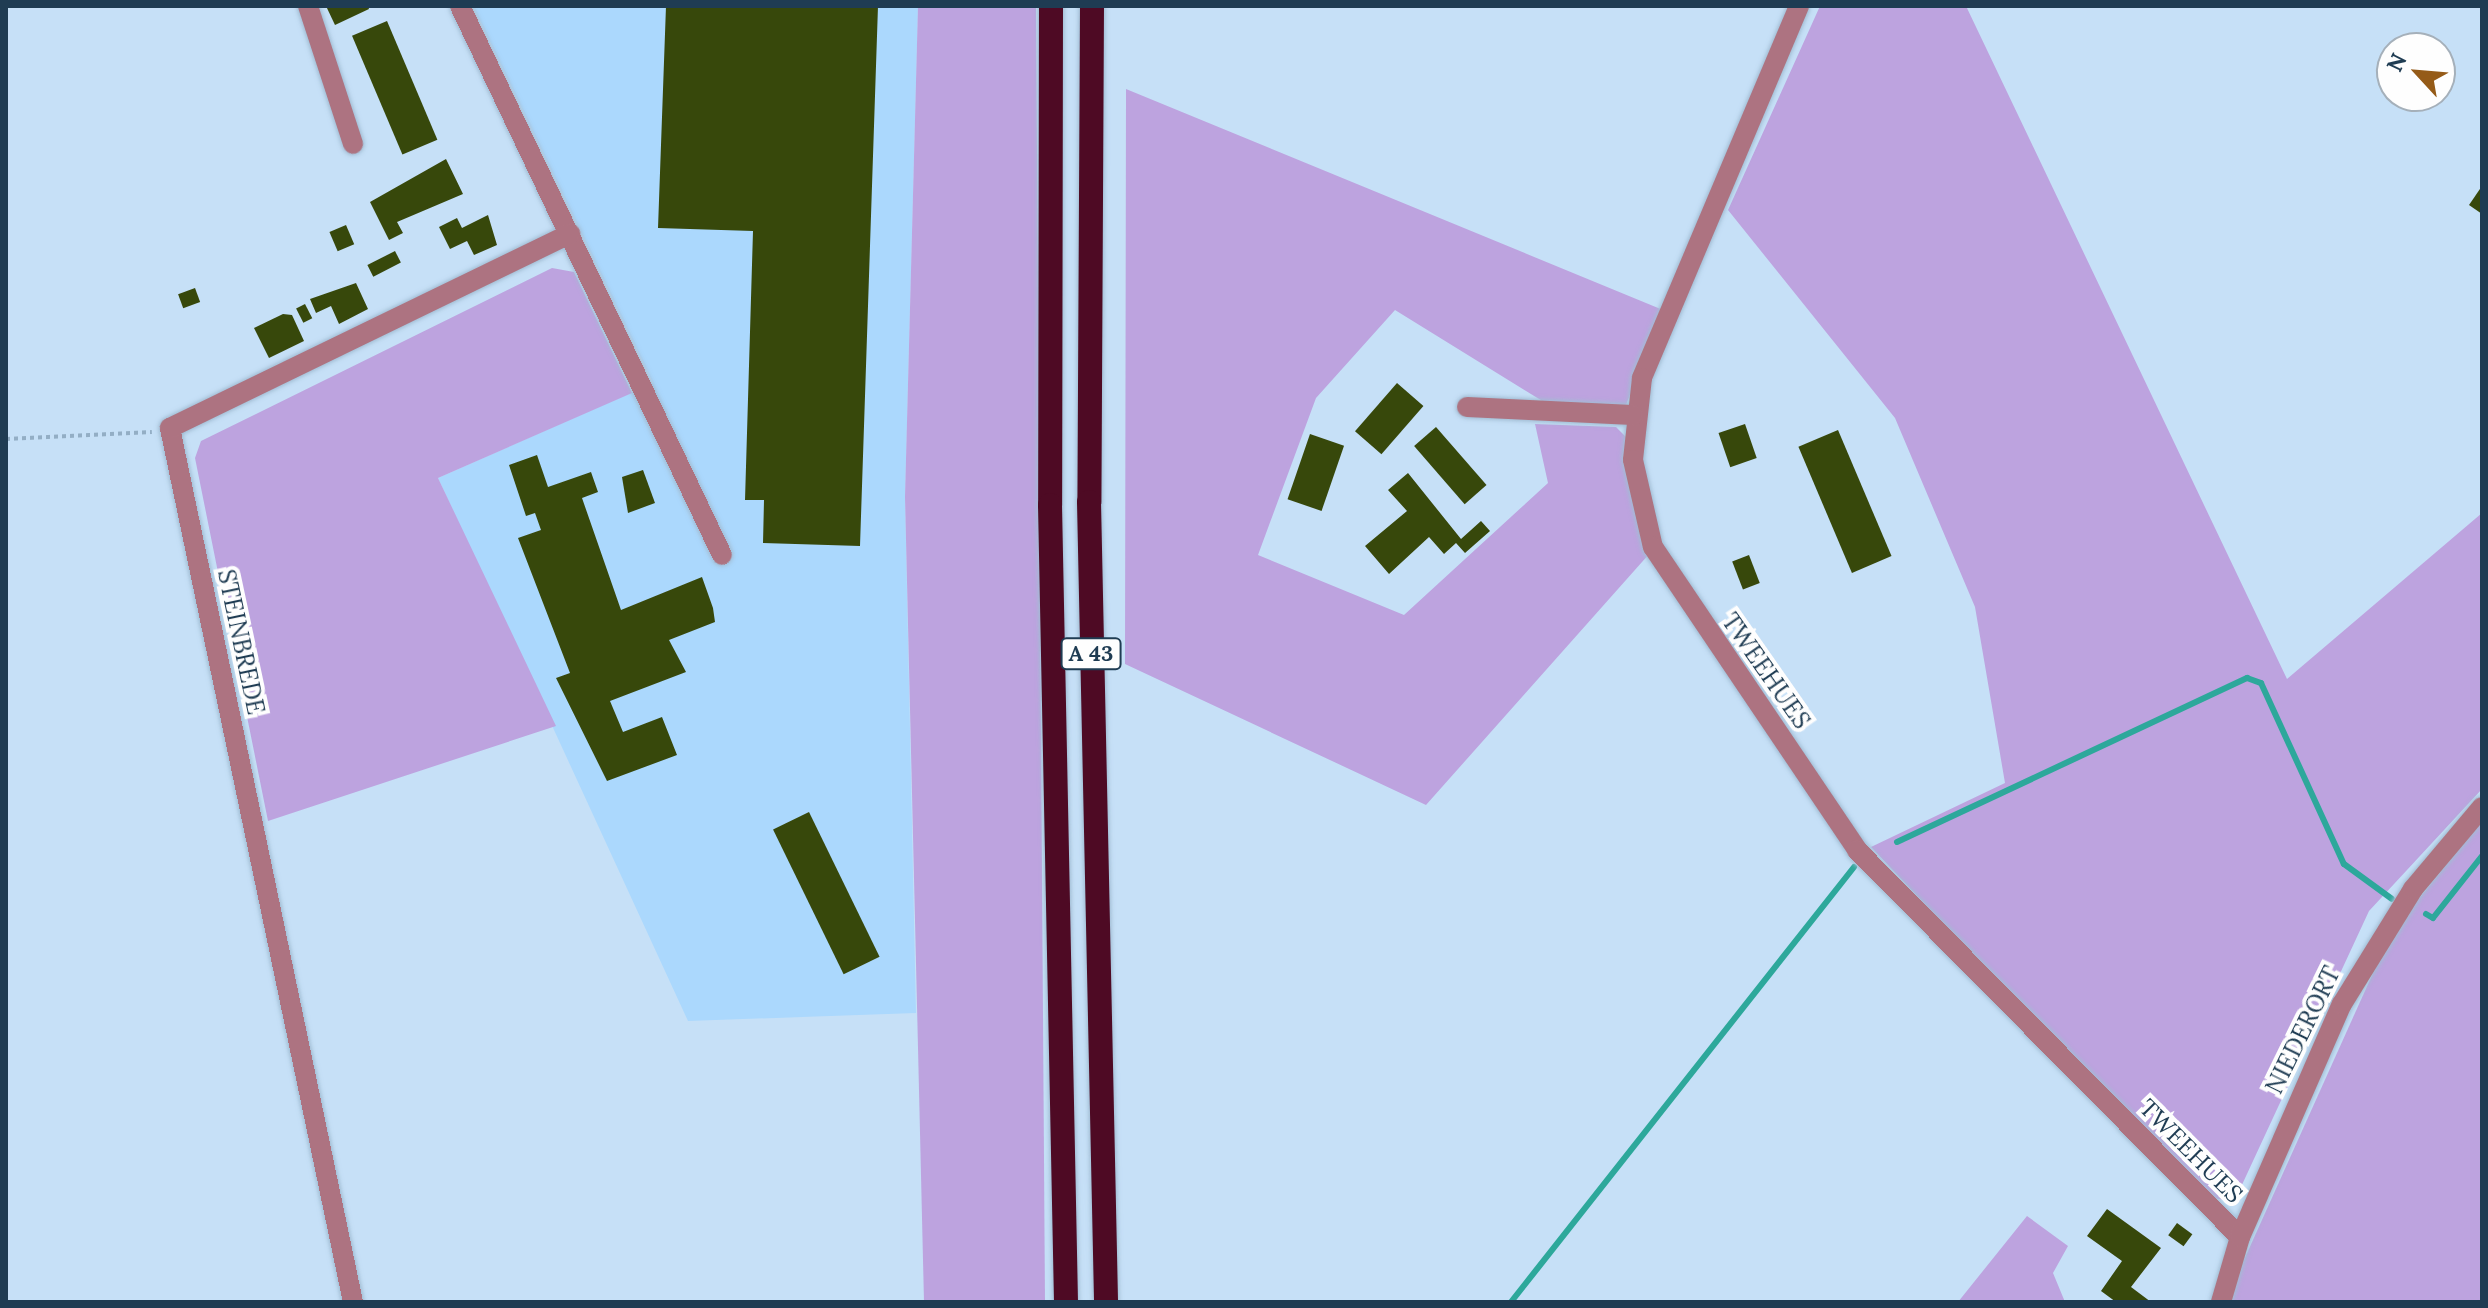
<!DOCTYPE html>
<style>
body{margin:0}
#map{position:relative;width:2488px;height:1308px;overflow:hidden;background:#c6e0f7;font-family:Lora,serif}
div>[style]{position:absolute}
.built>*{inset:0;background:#abd8fd}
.green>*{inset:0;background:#bda3df}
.stream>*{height:6px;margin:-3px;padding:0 3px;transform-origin:3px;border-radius:3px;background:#2da89b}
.building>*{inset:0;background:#37480b;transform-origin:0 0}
.path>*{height:4px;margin-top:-2px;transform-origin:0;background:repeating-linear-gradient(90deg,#93aec5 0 4px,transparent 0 8px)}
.roads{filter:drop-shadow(0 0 2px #a1bcd3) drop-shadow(0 0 2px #a1bcd3)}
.minor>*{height:20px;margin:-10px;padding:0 10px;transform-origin:10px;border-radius:10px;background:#ad7381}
.highway>*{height:24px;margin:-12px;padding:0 12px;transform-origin:12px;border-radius:12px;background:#4e0a24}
span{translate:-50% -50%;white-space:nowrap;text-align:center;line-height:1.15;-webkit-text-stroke:8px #fefefe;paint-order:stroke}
.shield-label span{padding:2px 6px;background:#fefefe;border:2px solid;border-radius:6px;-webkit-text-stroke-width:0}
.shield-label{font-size:22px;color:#1f3c53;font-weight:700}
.street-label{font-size:24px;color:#1f3c53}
.frame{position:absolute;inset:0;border:8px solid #1f3c53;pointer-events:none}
.north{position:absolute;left:2376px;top:32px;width:80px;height:80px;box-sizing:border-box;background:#fefefe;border:2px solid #a5b0ba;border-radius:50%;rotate:296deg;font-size:22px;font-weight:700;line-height:32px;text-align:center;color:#1f3c53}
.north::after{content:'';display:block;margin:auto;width:28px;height:36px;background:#955b18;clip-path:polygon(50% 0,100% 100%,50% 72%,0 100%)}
</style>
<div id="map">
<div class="built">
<div style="clip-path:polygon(473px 6px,918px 6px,905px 497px,916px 1013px,688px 1021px,438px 478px,653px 383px)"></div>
</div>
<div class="green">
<div style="clip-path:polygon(918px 6px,1036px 6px,1045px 1302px,924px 1302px,905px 497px)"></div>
<div style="clip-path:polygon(1820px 6px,1966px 6px,2287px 679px,2482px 513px,2482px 789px,2369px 911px,2234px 1202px,2199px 1195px,1871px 847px,2005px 783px,1975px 607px,1895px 418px,1728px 210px)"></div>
<div style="clip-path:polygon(1126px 89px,1663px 310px,1626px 405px,1544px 402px,1395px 310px,1316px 398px,1258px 555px,1404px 615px,1548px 483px,1535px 424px,1616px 427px,1628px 439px,1650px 553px,1426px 805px,1125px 664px)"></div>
<div style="clip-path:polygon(552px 268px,574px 272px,632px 393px,438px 478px,556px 726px,268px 821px,195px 458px,201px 441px)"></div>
<div style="clip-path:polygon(2482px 821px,2482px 1302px,2225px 1302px,2391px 933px)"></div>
<div style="clip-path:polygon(2027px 1216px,2068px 1246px,2053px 1273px,2065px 1302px,1958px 1302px)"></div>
</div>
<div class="stream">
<div style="left:1897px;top:842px;width:387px;rotate:-25.1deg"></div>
<div style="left:2247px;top:678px;width:15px;rotate:20deg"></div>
<div style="left:2261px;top:683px;width:199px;rotate:65.4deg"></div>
<div style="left:2344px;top:864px;width:59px;rotate:36.1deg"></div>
<div style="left:2426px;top:914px;width:8px;rotate:30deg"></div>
<div style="left:2433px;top:918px;width:79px;rotate:-51.7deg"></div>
<div style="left:1511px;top:1302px;width:554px;rotate:-51.74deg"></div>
</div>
<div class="building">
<div style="clip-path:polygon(326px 6px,368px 6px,369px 9px,335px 25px)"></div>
<div style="clip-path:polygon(666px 6px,878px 6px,860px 546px,763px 543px,764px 500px,745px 500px,753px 231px,658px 228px)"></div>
<div style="left:387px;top:21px;width:129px;height:38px;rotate:67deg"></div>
<div style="clip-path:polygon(446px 159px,463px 194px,397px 222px,403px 233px,389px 240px,370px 202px)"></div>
<div style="clip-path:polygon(2482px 186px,2482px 214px,2469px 205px)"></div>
<div style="clip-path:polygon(488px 215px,497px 245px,474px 255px,467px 241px,450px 249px,439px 227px,457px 218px,462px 228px)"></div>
<div style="left:346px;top:225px;width:21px;height:18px;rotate:67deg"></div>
<div style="left:395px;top:251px;width:13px;height:31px;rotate:63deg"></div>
<div style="clip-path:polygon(356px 283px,368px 309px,339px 324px,331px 306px,316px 313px,310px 299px)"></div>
<div style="left:195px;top:288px;width:15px;height:18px;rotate:70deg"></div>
<div style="left:305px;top:304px;width:16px;height:10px;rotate:63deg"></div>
<div style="clip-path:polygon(283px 314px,292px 315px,304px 341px,269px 358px,254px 328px)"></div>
<div style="left:1397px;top:383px;width:35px;height:64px;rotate:41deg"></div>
<div style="left:1745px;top:424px;width:36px;height:28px;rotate:71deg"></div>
<div style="left:1436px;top:427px;width:77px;height:29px;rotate:49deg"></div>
<div style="left:1838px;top:430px;width:137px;height:43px;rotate:67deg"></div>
<div style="left:1310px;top:434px;width:36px;height:69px;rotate:19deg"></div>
<div style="clip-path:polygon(537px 455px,548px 487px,591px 472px,598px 492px,582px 498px,621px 610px,702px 577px,713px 608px,715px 622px,669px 640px,686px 672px,610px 701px,623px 732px,662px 717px,677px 755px,607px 781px,556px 678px,570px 673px,518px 538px,541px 530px,535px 513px,526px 516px,509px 465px)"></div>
<div style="clip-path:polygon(643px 470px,655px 503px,628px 513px,622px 477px)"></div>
<div style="clip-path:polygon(1408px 473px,1461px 539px,1481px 521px,1490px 531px,1465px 553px,1456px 543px,1444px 554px,1429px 537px,1389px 574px,1365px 546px,1407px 511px,1388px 490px)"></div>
<div style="left:1749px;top:555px;width:30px;height:18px;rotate:69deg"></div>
<div style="left:809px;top:812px;width:161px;height:40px;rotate:64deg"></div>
<div style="clip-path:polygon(2107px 1209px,2161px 1248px,2131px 1287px,2151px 1302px,2116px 1302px,2101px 1291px,2122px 1261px,2087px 1236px)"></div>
<div style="left:2177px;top:1223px;width:19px;height:15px;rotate:36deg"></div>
</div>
<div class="path">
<div style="left:6px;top:439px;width:146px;rotate:-2.7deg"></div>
</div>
<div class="roads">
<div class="minor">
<div style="left:308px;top:6px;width:145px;rotate:71.9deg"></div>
<div style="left:460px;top:6px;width:608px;rotate:64.49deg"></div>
<div style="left:1799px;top:6px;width:404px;rotate:112.9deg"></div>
<div style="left:1642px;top:378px;width:82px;rotate:96.3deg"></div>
<div style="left:1633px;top:460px;width:89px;rotate:77.1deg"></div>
<div style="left:1653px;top:547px;width:365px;rotate:56deg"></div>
<div style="left:1857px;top:850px;width:544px;rotate:45.3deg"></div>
<div style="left:1467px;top:407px;width:166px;rotate:2.8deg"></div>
<div style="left:353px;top:1302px;width:893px;rotate:-101.83deg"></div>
<div style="left:170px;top:428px;width:445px;rotate:-25.9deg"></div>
<div style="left:2221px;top:1302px;width:68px;rotate:-73.7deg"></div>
<div style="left:2240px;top:1237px;width:254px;rotate:-66.4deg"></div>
<div style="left:2342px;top:1004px;width:135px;rotate:-58.3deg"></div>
<div style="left:2413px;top:889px;width:107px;rotate:-49.9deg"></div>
</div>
<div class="highway">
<div style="left:1051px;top:6px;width:499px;rotate:90.1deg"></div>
<div style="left:1050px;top:505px;width:797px;rotate:88.85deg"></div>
<div style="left:1092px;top:6px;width:496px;rotate:90.3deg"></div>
<div style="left:1089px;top:502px;width:800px;rotate:88.78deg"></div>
</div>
</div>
<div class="shield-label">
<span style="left:1091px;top:654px">A 43</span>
</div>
<div class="street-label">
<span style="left:241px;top:642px;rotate:78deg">STEINBREDE</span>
<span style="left:1766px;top:671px;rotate:55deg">TWEEHUES</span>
<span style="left:2303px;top:1030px;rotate:-64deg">NIEDERORT</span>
<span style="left:2191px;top:1151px;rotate:45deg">TWEEHUES</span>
</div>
<div class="frame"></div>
<div class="north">N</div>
</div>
